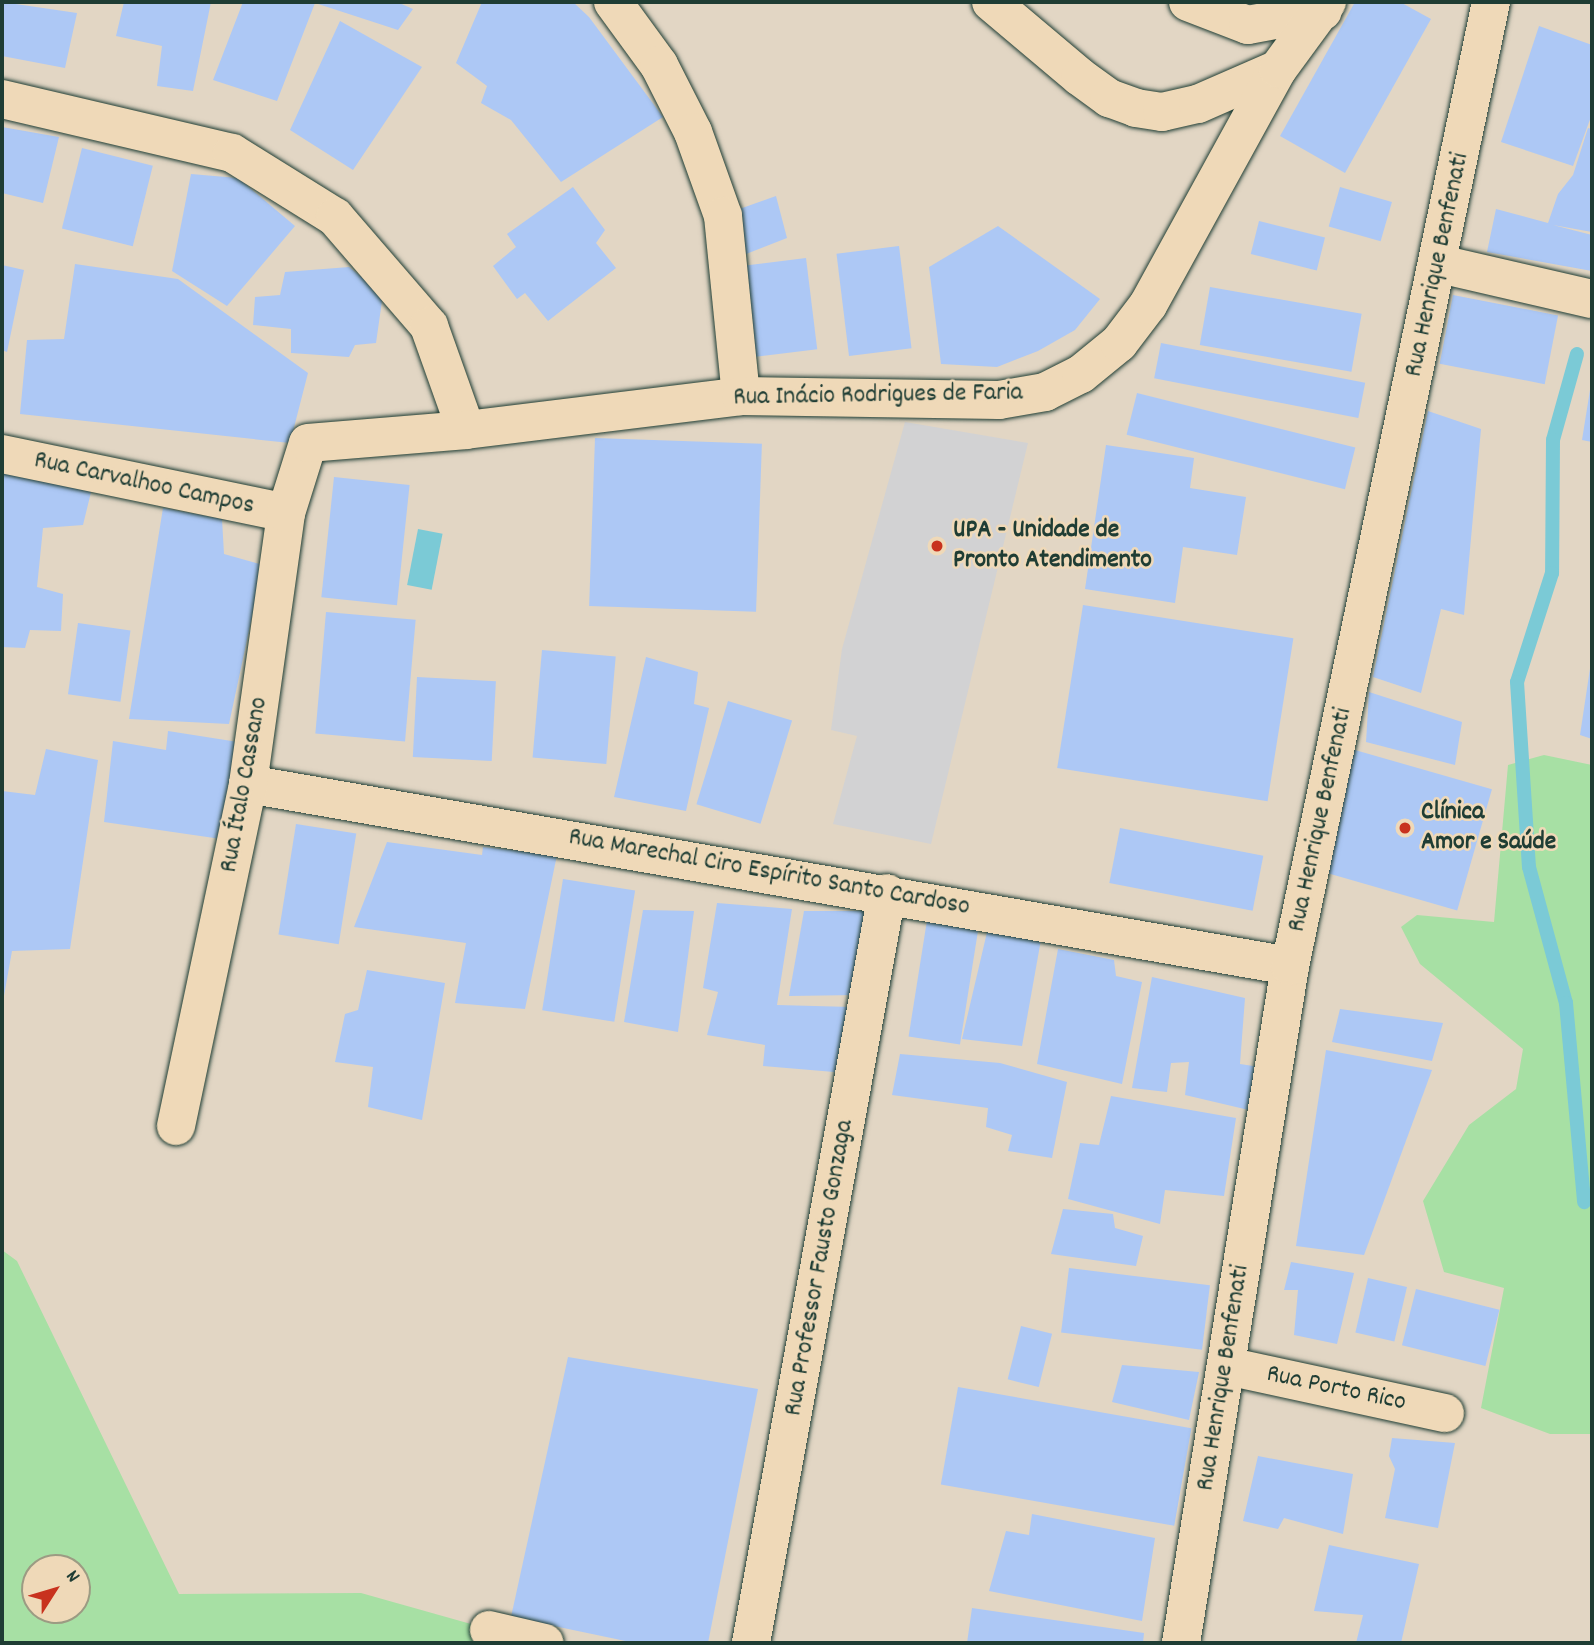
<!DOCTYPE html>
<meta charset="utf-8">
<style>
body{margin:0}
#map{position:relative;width:1594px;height:1645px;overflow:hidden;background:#e2d6c4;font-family:Dekko,sans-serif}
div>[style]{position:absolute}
.built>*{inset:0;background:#d2d2d3}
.green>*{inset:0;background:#a7e0a4}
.water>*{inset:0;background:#7bcad6;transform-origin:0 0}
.stream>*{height:14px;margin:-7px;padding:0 7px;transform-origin:7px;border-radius:7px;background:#7bcad6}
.building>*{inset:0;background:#adc8f5;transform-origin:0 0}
.roads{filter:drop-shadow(0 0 2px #1f3d34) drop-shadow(0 0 2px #1f3d34)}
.street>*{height:38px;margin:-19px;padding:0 19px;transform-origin:19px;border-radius:19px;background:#efd9b8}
.dots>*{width:19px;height:19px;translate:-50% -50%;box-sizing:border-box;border:4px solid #efd9b8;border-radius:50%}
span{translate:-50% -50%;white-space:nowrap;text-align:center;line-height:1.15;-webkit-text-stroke:5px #efd9b8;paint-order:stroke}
.street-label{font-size:26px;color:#1f3d34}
.poi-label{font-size:26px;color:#1f3d34;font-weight:700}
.left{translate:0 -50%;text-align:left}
.frame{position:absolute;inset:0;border:4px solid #1f3d34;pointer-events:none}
.north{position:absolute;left:21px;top:1554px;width:70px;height:70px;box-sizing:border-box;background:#efd9b8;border:2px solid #9c9b83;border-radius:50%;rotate:53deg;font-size:19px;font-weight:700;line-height:28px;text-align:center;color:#1f3d34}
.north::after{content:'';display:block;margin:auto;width:24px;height:32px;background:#c8321e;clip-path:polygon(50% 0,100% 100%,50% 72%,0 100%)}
</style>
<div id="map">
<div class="built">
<div style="clip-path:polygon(905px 422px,1028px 443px,931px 844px,833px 824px,857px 736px,831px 730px,842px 649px)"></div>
</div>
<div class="green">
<div style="clip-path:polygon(1544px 755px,1592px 765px,1592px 1434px,1550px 1434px,1481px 1408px,1504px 1288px,1444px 1272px,1423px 1201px,1469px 1125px,1516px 1089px,1523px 1049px,1420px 964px,1401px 927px,1417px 915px,1494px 922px,1508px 765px)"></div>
<div style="clip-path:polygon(evenodd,2px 1250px,17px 1261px,179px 1594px,361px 1593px,538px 1643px,2px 1643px,2px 1250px,35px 1568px,77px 1568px,77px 1610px,35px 1610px,35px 1568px)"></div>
</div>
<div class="water">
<div style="left:418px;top:529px;width:25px;height:57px;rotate:11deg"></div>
</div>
<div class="stream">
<div style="left:1577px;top:354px;width:89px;rotate:105.6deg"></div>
<div style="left:1553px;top:440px;width:133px;rotate:90.4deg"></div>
<div style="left:1552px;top:573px;width:114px;rotate:107.8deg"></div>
<div style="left:1517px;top:682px;width:185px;rotate:86.3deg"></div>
<div style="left:1529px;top:867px;width:141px;rotate:74.8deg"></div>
<div style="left:1566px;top:1003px;width:200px;rotate:84.8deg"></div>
</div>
<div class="building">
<div style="clip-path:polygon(2px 2px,77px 13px,65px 68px,2px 56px)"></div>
<div style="clip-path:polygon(124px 2px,211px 2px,193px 91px,157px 86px,162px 46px,116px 36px)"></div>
<div style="clip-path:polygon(243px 2px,397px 2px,413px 9px,398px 30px,315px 3px,277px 101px,213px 80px)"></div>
<div style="clip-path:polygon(482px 2px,573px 2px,589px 17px,663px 117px,561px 182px,511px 120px,481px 103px,487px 86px,456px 63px)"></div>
<div style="clip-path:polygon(1355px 2px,1400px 2px,1431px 19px,1345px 173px,1280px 136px)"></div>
<div style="clip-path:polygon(340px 21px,422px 67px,353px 170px,290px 130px)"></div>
<div style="clip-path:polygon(1539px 26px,1592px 45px,1592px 114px,1573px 166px,1501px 142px)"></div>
<div style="clip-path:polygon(2px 127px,59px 137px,43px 203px,2px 193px)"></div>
<div style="clip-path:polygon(1588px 128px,1592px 129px,1592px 232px,1553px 225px,1592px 235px,1592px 271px,1487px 252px,1496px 209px,1548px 223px,1558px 194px,1573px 175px)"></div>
<div style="left:82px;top:148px;width:73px;height:83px;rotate:14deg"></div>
<div style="clip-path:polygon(191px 174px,238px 178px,295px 226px,227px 306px,172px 271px)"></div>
<div style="clip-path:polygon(573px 187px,605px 230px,596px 243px,616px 268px,548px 321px,525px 293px,517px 299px,493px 266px,516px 247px,507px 234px)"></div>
<div style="left:1340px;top:187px;width:54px;height:41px;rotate:16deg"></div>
<div style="clip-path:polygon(776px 196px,787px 238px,741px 256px,731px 212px)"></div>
<div style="left:1259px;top:221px;width:68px;height:34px;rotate:14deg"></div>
<div style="clip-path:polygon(998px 226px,1100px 299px,1075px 330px,1038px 351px,997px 367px,941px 364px,929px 267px)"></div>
<div style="left:899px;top:246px;width:103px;height:63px;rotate:83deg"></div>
<div style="left:806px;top:258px;width:92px;height:69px;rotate:83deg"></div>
<div style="clip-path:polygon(75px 264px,178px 279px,308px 373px,290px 443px,20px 414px,27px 340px,64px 339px)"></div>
<div style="clip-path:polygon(2px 265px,24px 270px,7px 352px,2px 350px)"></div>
<div style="clip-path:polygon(349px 267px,383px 294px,376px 343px,355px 345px,349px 357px,291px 353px,291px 329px,253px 325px,255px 297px,280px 295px,285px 272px)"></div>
<div style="left:1210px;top:287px;width:154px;height:59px;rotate:10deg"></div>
<div style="left:1453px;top:295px;width:107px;height:70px;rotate:11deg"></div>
<div style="left:1161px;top:343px;width:208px;height:36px;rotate:11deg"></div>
<div style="clip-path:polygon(1590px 390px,1592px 390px,1592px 442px,1582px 440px)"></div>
<div style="left:1137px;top:393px;width:225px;height:43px;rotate:14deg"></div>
<div style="clip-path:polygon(1428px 411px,1481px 429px,1464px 615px,1441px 609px,1421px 693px,1373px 677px)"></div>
<div style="left:595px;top:438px;width:167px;height:168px;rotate:2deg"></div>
<div style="clip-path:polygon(1106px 445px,1194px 458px,1190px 488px,1246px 497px,1237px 555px,1183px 547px,1175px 603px,1085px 589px)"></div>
<div style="clip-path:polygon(2px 473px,93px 484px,83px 525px,43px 528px,37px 587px,63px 594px,61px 631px,30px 630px,25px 648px,2px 647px)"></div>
<div style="left:334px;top:477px;width:76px;height:121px;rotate:6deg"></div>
<div style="clip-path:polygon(163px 508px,222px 519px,224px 554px,263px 565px,229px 724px,129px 719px)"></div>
<div style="left:1083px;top:605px;width:213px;height:165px;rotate:9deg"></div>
<div style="left:326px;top:612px;width:90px;height:122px;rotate:5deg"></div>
<div style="left:78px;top:623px;width:53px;height:72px;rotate:8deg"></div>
<div style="left:542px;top:650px;width:74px;height:108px;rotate:5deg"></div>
<div style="clip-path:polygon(646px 657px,698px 672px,694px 704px,709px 708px,686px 811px,614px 797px)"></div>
<div style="clip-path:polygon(1591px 662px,1592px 662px,1592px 739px,1580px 735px)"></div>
<div style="left:417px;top:677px;width:79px;height:80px;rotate:3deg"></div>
<div style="clip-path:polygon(1369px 692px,1462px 722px,1455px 765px,1366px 742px)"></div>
<div style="left:728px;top:701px;width:67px;height:108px;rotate:17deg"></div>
<div style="clip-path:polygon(168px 731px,238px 742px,221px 839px,104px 822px,113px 741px,166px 750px)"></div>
<div style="left:1341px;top:746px;width:157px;height:126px;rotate:16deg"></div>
<div style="clip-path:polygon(46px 749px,98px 760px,70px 949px,12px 951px,2px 1007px,2px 791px,35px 795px)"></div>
<div style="left:296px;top:824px;width:61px;height:112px;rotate:9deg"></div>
<div style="left:1120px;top:828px;width:146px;height:56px;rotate:11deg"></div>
<div style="clip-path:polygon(387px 842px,482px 855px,483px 847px,557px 855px,525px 1009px,455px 1003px,466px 943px,354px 927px)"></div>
<div style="left:563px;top:879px;width:73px;height:133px;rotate:9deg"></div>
<div style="clip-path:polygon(717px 903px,792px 909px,777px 1005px,852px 1007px,846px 1073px,763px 1066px,765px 1045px,707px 1035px,718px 992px,703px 988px)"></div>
<div style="clip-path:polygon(643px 910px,694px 911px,678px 1032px,624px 1022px)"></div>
<div style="clip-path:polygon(804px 911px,866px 911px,857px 995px,789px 996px)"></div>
<div style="left:928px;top:914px;width:52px;height:124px;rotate:9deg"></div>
<div style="clip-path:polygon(988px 928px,1042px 934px,1022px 1046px,962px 1039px)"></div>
<div style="clip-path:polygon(1058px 949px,1114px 960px,1116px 976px,1142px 982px,1122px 1084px,1037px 1064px)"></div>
<div style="clip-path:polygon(367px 970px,445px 983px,422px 1120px,368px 1107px,373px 1067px,335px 1062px,345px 1014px,358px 1010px)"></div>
<div style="clip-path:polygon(1152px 977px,1245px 998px,1240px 1064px,1260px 1067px,1253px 1111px,1185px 1095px,1189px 1062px,1171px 1063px,1167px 1092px,1132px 1088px)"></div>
<div style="clip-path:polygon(1340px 1009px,1443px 1023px,1432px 1061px,1332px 1042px)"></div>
<div style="clip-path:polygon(1326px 1050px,1432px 1070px,1364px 1255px,1296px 1246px)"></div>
<div style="clip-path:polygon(900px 1054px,1000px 1063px,1067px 1082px,1052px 1158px,1008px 1151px,1012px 1135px,986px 1127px,988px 1108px,892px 1095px)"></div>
<div style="clip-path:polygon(1111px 1096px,1236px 1118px,1224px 1196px,1165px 1190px,1160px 1224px,1068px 1199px,1080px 1143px,1099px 1145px)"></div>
<div style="clip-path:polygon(1063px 1209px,1113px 1214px,1115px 1228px,1143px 1236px,1136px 1266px,1051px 1254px)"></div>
<div style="clip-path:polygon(1291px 1262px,1354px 1273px,1337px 1344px,1294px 1335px,1298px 1290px,1284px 1290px)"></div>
<div style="left:1069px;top:1268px;width:142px;height:65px;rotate:7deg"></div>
<div style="left:1368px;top:1278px;width:40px;height:56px;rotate:13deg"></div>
<div style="left:1416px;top:1289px;width:86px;height:58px;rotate:14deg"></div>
<div style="left:1021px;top:1326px;width:32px;height:55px;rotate:14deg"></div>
<div style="clip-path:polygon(568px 1357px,758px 1389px,708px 1643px,635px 1643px,511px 1617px)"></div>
<div style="clip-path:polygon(1122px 1365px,1199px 1372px,1189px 1420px,1112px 1402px)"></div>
<div style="left:958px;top:1387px;width:237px;height:99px;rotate:10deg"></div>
<div style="clip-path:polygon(1392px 1438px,1455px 1443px,1438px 1528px,1385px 1518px,1395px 1469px,1389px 1456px)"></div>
<div style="clip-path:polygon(1258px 1456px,1353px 1474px,1343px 1534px,1284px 1518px,1278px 1529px,1243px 1521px)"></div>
<div style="clip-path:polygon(1032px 1514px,1155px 1538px,1142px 1621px,989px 1591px,1006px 1531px,1029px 1535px)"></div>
<div style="clip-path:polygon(1329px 1545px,1419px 1564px,1401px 1643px,1356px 1643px,1363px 1615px,1314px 1611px)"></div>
<div style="clip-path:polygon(972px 1608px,1144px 1633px,1143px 1643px,967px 1643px)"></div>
</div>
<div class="roads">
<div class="street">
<div style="left:613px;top:2px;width:78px;rotate:53.9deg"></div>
<div style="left:659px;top:65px;width:75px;rotate:63.1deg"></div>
<div style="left:693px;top:132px;width:89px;rotate:70.3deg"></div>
<div style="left:723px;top:216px;width:181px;rotate:84.3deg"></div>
<div style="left:991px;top:2px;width:116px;rotate:40.1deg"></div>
<div style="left:1080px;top:77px;width:36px;rotate:36deg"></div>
<div style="left:1109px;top:98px;width:29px;rotate:20deg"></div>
<div style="left:1136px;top:108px;width:26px;rotate:9deg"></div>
<div style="left:1162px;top:112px;width:37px;rotate:-13deg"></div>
<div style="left:1198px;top:104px;width:87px;rotate:-23.6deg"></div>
<div style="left:1188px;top:2px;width:64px;rotate:21deg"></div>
<div style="left:1248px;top:25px;width:76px;rotate:-10.6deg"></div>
<div style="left:2px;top:99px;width:236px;rotate:13.2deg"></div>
<div style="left:232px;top:153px;width:121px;rotate:31.9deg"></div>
<div style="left:335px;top:217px;width:144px;rotate:49.2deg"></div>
<div style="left:429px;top:326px;width:110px;rotate:70.4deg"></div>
<div style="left:1440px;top:264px;width:156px;rotate:13deg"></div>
<div style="left:2px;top:454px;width:290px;rotate:11.7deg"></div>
<div style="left:248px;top:784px;width:1058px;rotate:9.91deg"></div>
<div style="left:176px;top:1126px;width:349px;rotate:-78.1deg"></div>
<div style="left:248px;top:784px;width:274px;rotate:-82deg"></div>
<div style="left:286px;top:513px;width:73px;rotate:-72.6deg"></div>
<div style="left:308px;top:443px;width:159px;rotate:-4.7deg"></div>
<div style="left:466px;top:430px;width:277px;rotate:-7deg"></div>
<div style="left:741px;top:396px;width:258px;rotate:0.9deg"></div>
<div style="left:999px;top:400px;width:47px;rotate:-9.9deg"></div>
<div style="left:1045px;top:392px;width:40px;rotate:-26.6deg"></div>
<div style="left:1081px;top:374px;width:49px;rotate:-39.2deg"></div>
<div style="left:1119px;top:343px;width:48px;rotate:-52.7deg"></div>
<div style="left:1148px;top:305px;width:269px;rotate:-61.2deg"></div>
<div style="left:1278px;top:69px;width:83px;rotate:-53.8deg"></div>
<div style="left:1227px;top:1366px;width:223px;rotate:12.2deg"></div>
<div style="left:489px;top:1630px;width:57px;rotate:13.1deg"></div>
<div style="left:751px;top:1643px;width:762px;rotate:-79.72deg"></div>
<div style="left:1181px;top:1643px;width:686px;rotate:-80.85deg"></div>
<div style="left:1290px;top:966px;width:985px;rotate:-78.22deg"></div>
</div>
</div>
<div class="dots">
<div style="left:937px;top:546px;background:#c8321e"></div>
<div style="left:1405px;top:828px;background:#c8321e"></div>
</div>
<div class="street-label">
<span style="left:1438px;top:265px;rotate:-78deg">Rua Henrique Benfenati</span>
<span style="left:878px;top:396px;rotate:-1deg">Rua Inácio Rodrigues de Faria</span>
<span style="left:144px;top:484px;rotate:12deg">Rua Carvalhoo Campos</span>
<span style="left:245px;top:785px;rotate:-80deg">Rua Ítalo Cassano</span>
<span style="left:1321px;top:820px;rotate:-78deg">Rua Henrique Benfenati</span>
<span style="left:769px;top:873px;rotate:10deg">Rua Marechal Ciro Espírito Santo Cardoso</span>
<span style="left:820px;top:1268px;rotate:-80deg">Rua Professor Fausto Gonzaga</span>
<span style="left:1224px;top:1378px;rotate:-81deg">Rua Henrique Benfenati</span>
<span style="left:1336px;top:1389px;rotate:12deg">Rua Porto Rico</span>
</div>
<div class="poi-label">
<span class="left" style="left:953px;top:546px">UPA - Unidade de<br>Pronto Atendimento</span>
<span class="left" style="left:1421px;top:828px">Clínica<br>Amor e Saúde</span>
</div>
<div class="frame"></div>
<div class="north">N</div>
</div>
